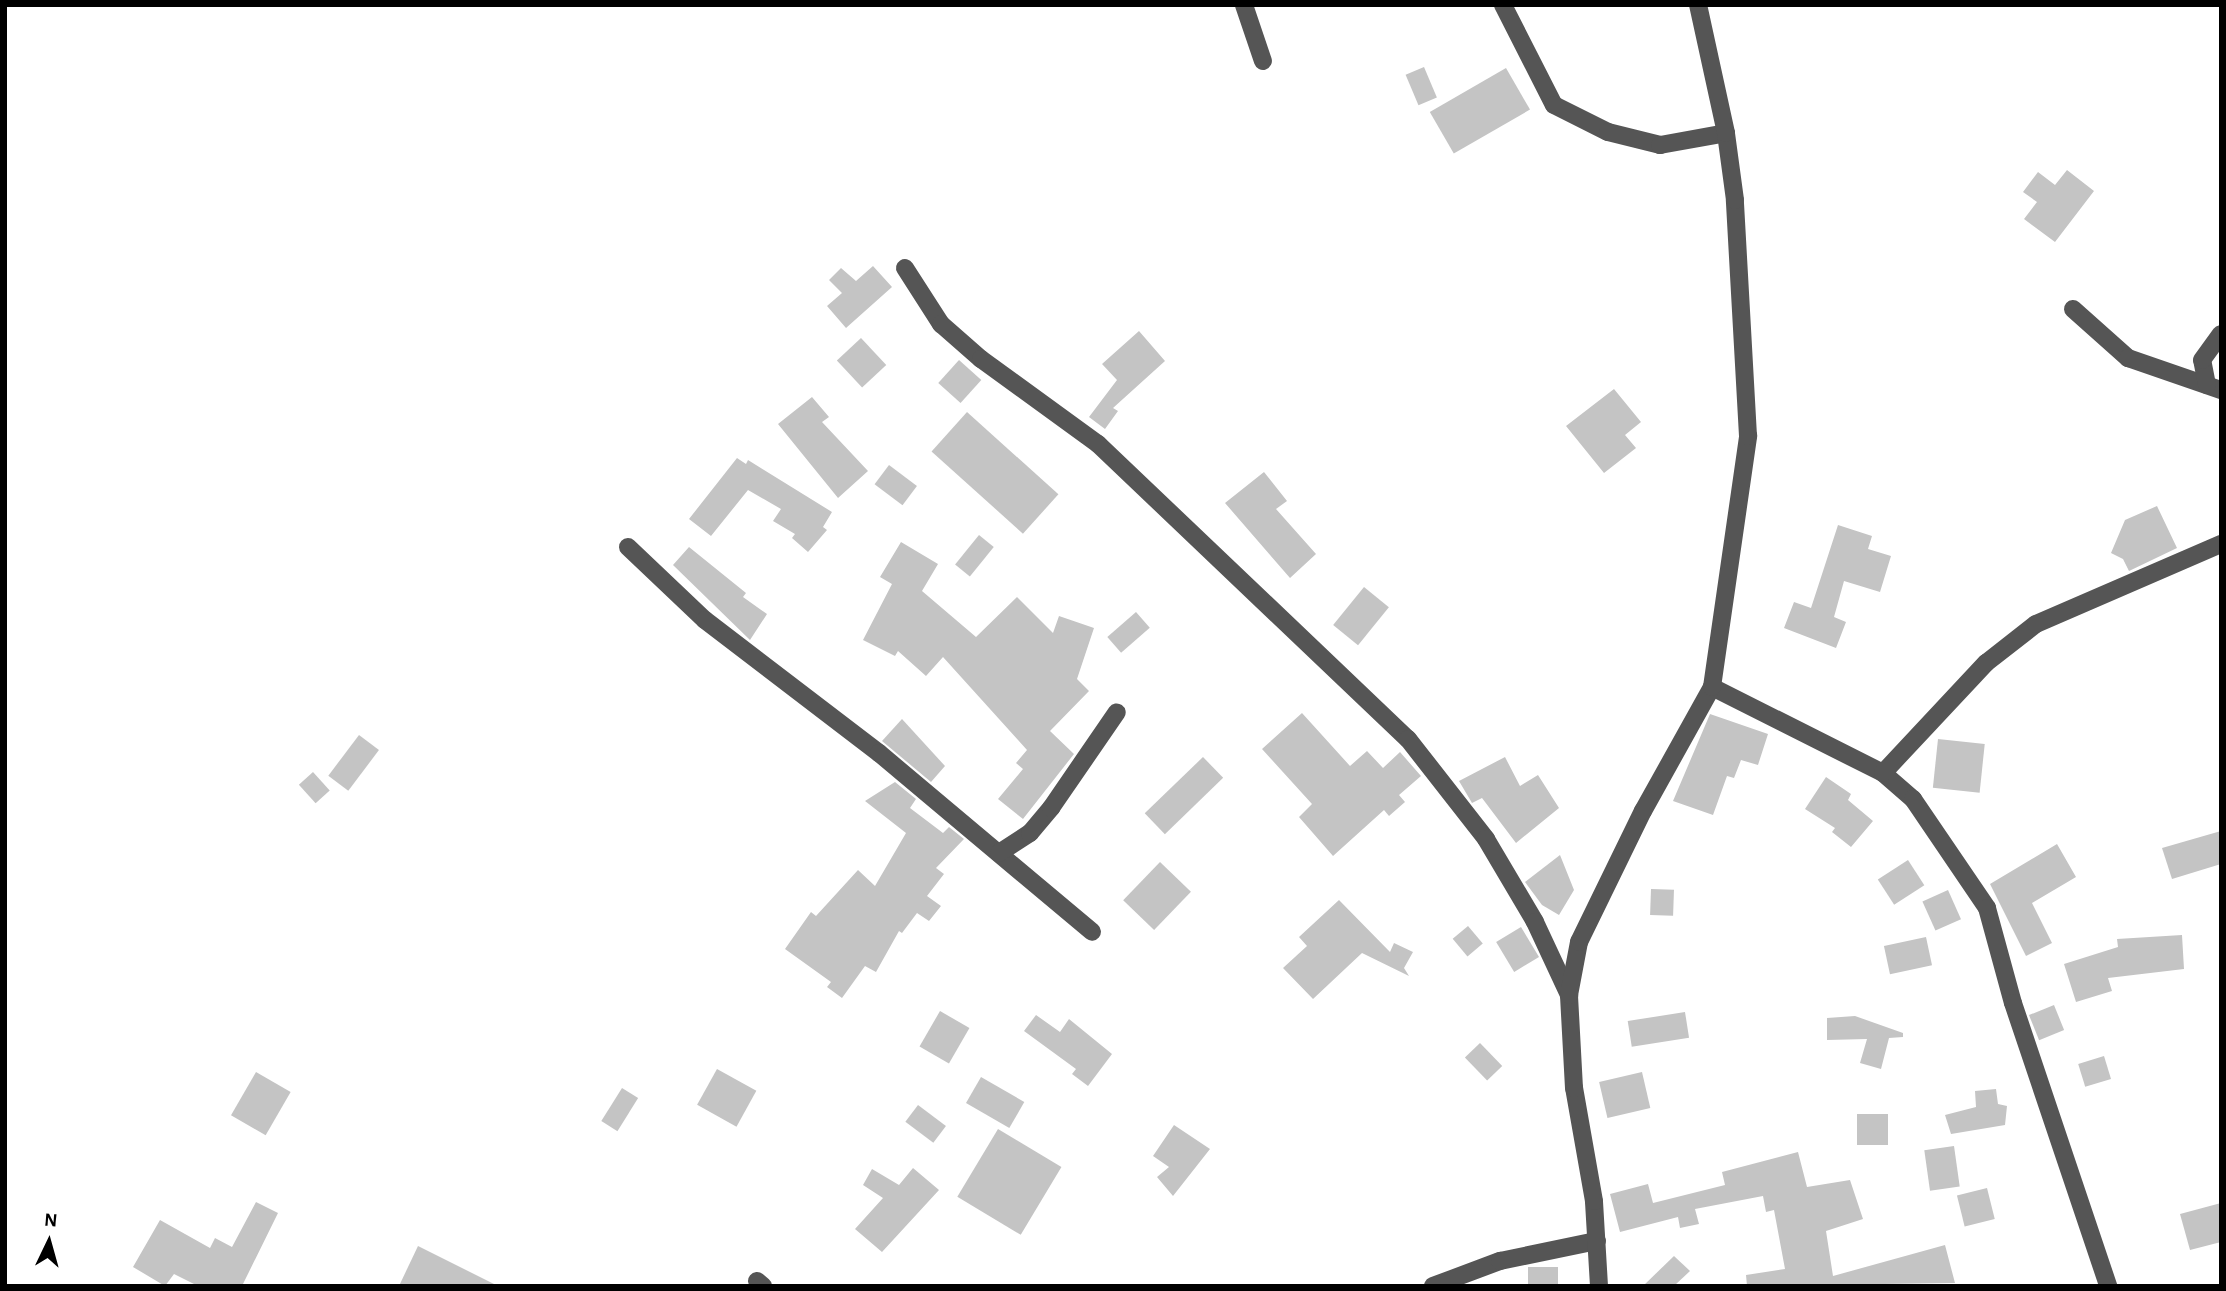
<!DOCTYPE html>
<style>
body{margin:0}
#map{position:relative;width:2226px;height:1291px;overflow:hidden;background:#fff;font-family:"Alegreya Sans",sans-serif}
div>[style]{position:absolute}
.building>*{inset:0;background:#c4c4c4;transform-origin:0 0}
.minor>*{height:18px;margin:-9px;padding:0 9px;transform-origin:9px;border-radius:9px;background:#555}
span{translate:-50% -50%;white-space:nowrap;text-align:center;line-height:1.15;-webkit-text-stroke:7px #fff;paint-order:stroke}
.frame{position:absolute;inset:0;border:7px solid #000;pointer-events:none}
.north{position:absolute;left:14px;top:1207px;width:70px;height:70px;-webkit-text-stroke:5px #fff;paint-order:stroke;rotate:5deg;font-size:19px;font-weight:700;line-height:28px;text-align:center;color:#000}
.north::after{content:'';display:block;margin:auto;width:24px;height:32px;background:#000;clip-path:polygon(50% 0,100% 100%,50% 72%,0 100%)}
</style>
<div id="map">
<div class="building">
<div style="left:1424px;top:67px;width:33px;height:20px;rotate:67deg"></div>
<div style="left:1506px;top:68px;width:48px;height:88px;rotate:60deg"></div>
<div style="clip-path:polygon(2067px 170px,2094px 191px,2055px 242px,2024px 219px,2037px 202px,2023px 192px,2038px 172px,2055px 185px)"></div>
<div style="clip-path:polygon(873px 266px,892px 287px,846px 328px,827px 306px,842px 293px,829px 280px,841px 268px,856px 281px)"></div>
<div style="clip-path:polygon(1139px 331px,1165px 361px,1113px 408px,1118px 411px,1105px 429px,1089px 417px,1117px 380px,1102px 364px)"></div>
<div style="left:861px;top:338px;width:37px;height:33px;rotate:47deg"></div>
<div style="left:959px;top:360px;width:30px;height:31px;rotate:42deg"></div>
<div style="clip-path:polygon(1614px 389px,1641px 422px,1625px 435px,1636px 448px,1604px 473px,1566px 426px)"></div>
<div style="clip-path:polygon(812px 397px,829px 417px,822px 422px,868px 471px,838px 498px,778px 424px)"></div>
<div style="left:967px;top:412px;width:123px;height:53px;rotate:42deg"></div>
<div style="clip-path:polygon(737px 458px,746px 464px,748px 460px,832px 512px,823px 527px,827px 530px,808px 552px,792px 538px,795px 534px,773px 521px,781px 509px,748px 490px,711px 536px,689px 519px)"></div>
<div style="left:889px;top:465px;width:35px;height:24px;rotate:37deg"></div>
<div style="clip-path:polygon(1264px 472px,1287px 501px,1276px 509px,1316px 554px,1290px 578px,1225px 503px)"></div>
<div style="clip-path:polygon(2157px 506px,2177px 548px,2129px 571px,2123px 559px,2111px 553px,2125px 520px)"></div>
<div style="clip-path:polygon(1838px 525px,1872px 536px,1868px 549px,1891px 556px,1880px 592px,1844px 581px,1834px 617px,1846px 622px,1836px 648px,1784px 628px,1794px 602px,1811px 608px)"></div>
<div style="left:979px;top:535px;width:19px;height:38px;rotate:39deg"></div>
<div style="clip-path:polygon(901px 542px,938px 564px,922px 591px,976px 637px,1017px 597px,1053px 633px,1059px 616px,1094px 628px,1077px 679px,1089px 691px,1050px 731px,1074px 754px,1023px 819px,998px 799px,1023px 769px,1016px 763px,1027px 750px,943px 657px,926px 676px,898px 651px,895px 656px,863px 640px,892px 584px,880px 577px)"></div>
<div style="clip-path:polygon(689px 547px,746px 593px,743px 597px,767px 614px,750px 640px,673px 565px)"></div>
<div style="left:1364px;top:587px;width:32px;height:49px;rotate:39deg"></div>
<div style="left:1136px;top:612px;width:21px;height:38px;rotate:49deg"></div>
<div style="clip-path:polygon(1302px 713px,1350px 766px,1367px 751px,1383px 768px,1400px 752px,1421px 776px,1399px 795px,1405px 802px,1389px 816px,1384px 810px,1333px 856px,1299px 817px,1312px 804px,1262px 749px)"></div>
<div style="clip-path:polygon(1710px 714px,1768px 734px,1758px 765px,1741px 760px,1734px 778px,1727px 776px,1713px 815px,1673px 801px)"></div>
<div style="clip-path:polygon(902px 719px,945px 766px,931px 782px,882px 741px)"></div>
<div style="left:359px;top:735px;width:25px;height:51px;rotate:37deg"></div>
<div style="left:1938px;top:739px;width:47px;height:49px;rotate:6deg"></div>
<div style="left:1203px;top:757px;width:29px;height:81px;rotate:46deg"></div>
<div style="clip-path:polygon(1505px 757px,1520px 786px,1538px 775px,1559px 808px,1516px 843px,1482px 798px,1472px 803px,1459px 781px)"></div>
<div style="left:313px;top:772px;width:25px;height:19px;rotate:48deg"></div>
<div style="clip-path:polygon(1826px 777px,1851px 794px,1848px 800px,1873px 821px,1851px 847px,1832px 832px,1835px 828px,1805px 809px)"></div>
<div style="clip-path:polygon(895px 782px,916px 799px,910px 808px,943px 833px,949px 827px,964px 839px,936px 868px,944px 874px,927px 896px,941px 906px,929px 921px,917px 913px,902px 933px,899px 931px,876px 972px,865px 966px,842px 998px,827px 987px,831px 982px,785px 949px,811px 912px,816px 916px,858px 870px,875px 886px,906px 833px,865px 801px)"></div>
<div style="clip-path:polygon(2221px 831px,2221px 864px,2172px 879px,2162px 848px)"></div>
<div style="clip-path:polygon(2057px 844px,2076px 877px,2032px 903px,2052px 943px,2026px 956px,1990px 884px)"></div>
<div style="clip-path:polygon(1560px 855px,1574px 890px,1559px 915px,1542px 905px,1525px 882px)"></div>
<div style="left:1908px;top:860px;width:30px;height:36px;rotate:57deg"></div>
<div style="left:1160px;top:862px;width:43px;height:53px;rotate:44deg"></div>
<div style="left:1651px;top:889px;width:23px;height:26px;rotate:2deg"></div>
<div style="left:1948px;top:890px;width:32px;height:28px;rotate:66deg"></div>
<div style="clip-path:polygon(1339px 900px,1390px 952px,1394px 943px,1413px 952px,1404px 968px,1409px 976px,1362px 953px,1313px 999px,1283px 968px,1307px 946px,1299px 937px)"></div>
<div style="left:1468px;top:926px;width:23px;height:20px;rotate:50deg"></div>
<div style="left:1521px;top:927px;width:35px;height:29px;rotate:59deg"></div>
<div style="clip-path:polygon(2182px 935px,2184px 969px,2108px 978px,2112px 991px,2076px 1002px,2064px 964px,2118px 947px,2117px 939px)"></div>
<div style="left:1926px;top:937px;width:29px;height:43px;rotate:78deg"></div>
<div style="left:2054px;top:1005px;width:27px;height:27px;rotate:68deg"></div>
<div style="left:940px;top:1011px;width:34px;height:41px;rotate:30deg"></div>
<div style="left:1685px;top:1012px;width:26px;height:58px;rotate:81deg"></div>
<div style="clip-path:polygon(1036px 1015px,1060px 1032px,1069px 1019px,1112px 1054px,1088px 1086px,1072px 1074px,1076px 1069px,1024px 1031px)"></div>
<div style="clip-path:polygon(1855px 1016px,1903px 1033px,1903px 1037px,1889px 1038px,1881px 1069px,1860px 1063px,1867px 1039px,1827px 1040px,1827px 1018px)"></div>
<div style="left:1480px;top:1043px;width:32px;height:21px;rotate:46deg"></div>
<div style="left:2104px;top:1056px;width:24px;height:27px;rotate:73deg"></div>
<div style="left:717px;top:1069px;width:45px;height:41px;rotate:29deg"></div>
<div style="left:256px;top:1072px;width:40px;height:50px;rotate:30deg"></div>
<div style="left:1642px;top:1072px;width:37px;height:44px;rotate:77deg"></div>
<div style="left:981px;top:1077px;width:50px;height:30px;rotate:30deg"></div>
<div style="left:622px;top:1088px;width:19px;height:39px;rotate:32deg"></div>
<div style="clip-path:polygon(1996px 1089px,1998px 1104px,2007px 1106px,2005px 1125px,1951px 1134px,1945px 1115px,1976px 1107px,1975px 1091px)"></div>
<div style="left:918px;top:1105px;width:35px;height:21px;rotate:37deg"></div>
<div style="left:1857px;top:1114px;width:31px;height:31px"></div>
<div style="clip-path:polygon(1174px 1125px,1210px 1149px,1173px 1196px,1157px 1177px,1169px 1167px,1153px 1156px)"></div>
<div style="left:998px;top:1129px;width:74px;height:79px;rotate:31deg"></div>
<div style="left:1954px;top:1146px;width:41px;height:30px;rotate:82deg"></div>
<div style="clip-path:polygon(1798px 1152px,1807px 1187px,1850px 1180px,1863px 1219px,1826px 1231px,1833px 1276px,1945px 1245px,1955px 1283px,1747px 1286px,1746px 1275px,1785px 1269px,1774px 1210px,1766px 1212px,1763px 1196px,1695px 1209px,1699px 1224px,1680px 1228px,1678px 1217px,1620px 1232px,1610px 1194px,1648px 1184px,1653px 1203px,1725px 1185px,1722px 1172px)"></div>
<div style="clip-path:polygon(913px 1168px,939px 1190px,882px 1252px,855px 1229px,883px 1198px,863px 1185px,872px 1169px,899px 1185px)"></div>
<div style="left:1987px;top:1188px;width:32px;height:31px;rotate:76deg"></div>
<div style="clip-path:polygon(256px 1202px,278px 1213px,242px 1286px,198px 1286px,174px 1274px,165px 1286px,133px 1267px,160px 1220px,210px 1248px,215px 1238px,232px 1247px)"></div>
<div style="clip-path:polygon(2221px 1203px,2221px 1242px,2190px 1250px,2180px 1214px)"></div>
<div style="clip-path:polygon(418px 1246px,498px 1286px,399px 1286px)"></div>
<div style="clip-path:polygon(1674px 1256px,1690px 1271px,1674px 1286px,1643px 1286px)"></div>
<div style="left:1528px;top:1267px;width:30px;height:19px"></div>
</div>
<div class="minor">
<div style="left:1244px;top:5px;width:59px;rotate:71.3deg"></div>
<div style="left:1503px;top:5px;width:112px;rotate:63deg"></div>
<div style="left:1554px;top:105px;width:60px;rotate:26.6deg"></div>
<div style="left:1608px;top:132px;width:54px;rotate:14deg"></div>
<div style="left:1660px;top:145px;width:67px;rotate:-10.3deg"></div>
<div style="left:905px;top:268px;width:67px;rotate:57.3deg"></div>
<div style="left:941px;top:324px;width:53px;rotate:41.2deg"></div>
<div style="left:981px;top:359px;width:145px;rotate:36deg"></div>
<div style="left:1098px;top:444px;width:428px;rotate:43.6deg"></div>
<div style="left:1408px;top:739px;width:127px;rotate:52deg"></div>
<div style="left:1486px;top:839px;width:96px;rotate:59.4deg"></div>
<div style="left:1535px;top:922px;width:81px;rotate:65deg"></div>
<div style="left:2073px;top:309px;width:74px;rotate:41.7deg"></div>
<div style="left:2128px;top:358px;width:98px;rotate:19deg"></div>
<div style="left:2207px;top:385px;width:25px;rotate:-101deg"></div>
<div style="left:2202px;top:360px;width:32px;rotate:-54deg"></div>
<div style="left:628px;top:547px;width:106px;rotate:43.5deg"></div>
<div style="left:705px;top:620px;width:219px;rotate:37.4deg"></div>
<div style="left:879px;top:753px;width:278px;rotate:40deg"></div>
<div style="left:1712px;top:687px;width:191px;rotate:26.7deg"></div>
<div style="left:1883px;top:773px;width:40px;rotate:41deg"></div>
<div style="left:1913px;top:799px;width:132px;rotate:55.8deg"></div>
<div style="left:1987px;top:908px;width:98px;rotate:74.7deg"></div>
<div style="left:2013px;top:1003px;width:299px;rotate:71.4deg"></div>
<div style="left:1883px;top:773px;width:151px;rotate:-46.9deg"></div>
<div style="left:1986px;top:663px;width:63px;rotate:-38deg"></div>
<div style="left:2036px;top:624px;width:202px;rotate:-23.4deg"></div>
<div style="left:999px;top:853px;width:37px;rotate:-33deg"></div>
<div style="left:1030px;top:833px;width:33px;rotate:-50deg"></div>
<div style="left:1051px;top:808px;width:116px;rotate:-55.5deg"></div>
<div style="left:757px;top:1281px;width:8px;rotate:40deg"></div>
<div style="left:1433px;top:1286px;width:72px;rotate:-20.5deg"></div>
<div style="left:1500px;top:1261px;width:99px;rotate:-11.7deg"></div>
<div style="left:1599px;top:1286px;width:85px;rotate:-93.4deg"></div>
<div style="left:1594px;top:1201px;width:115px;rotate:-100deg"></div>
<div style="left:1574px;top:1088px;width:93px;rotate:-93.1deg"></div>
<div style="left:1569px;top:995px;width:54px;rotate:-79.3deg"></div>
<div style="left:1579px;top:942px;width:146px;rotate:-64deg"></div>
<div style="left:1643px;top:811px;width:142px;rotate:-60.9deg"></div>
<div style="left:1712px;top:687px;width:254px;rotate:-81.8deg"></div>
<div style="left:1748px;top:436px;width:236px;rotate:-93.2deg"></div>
<div style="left:1735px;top:200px;width:68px;rotate:-97.7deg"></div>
<div style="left:1726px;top:133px;width:131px;rotate:-102.3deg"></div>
</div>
<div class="frame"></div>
<div class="north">N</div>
</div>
